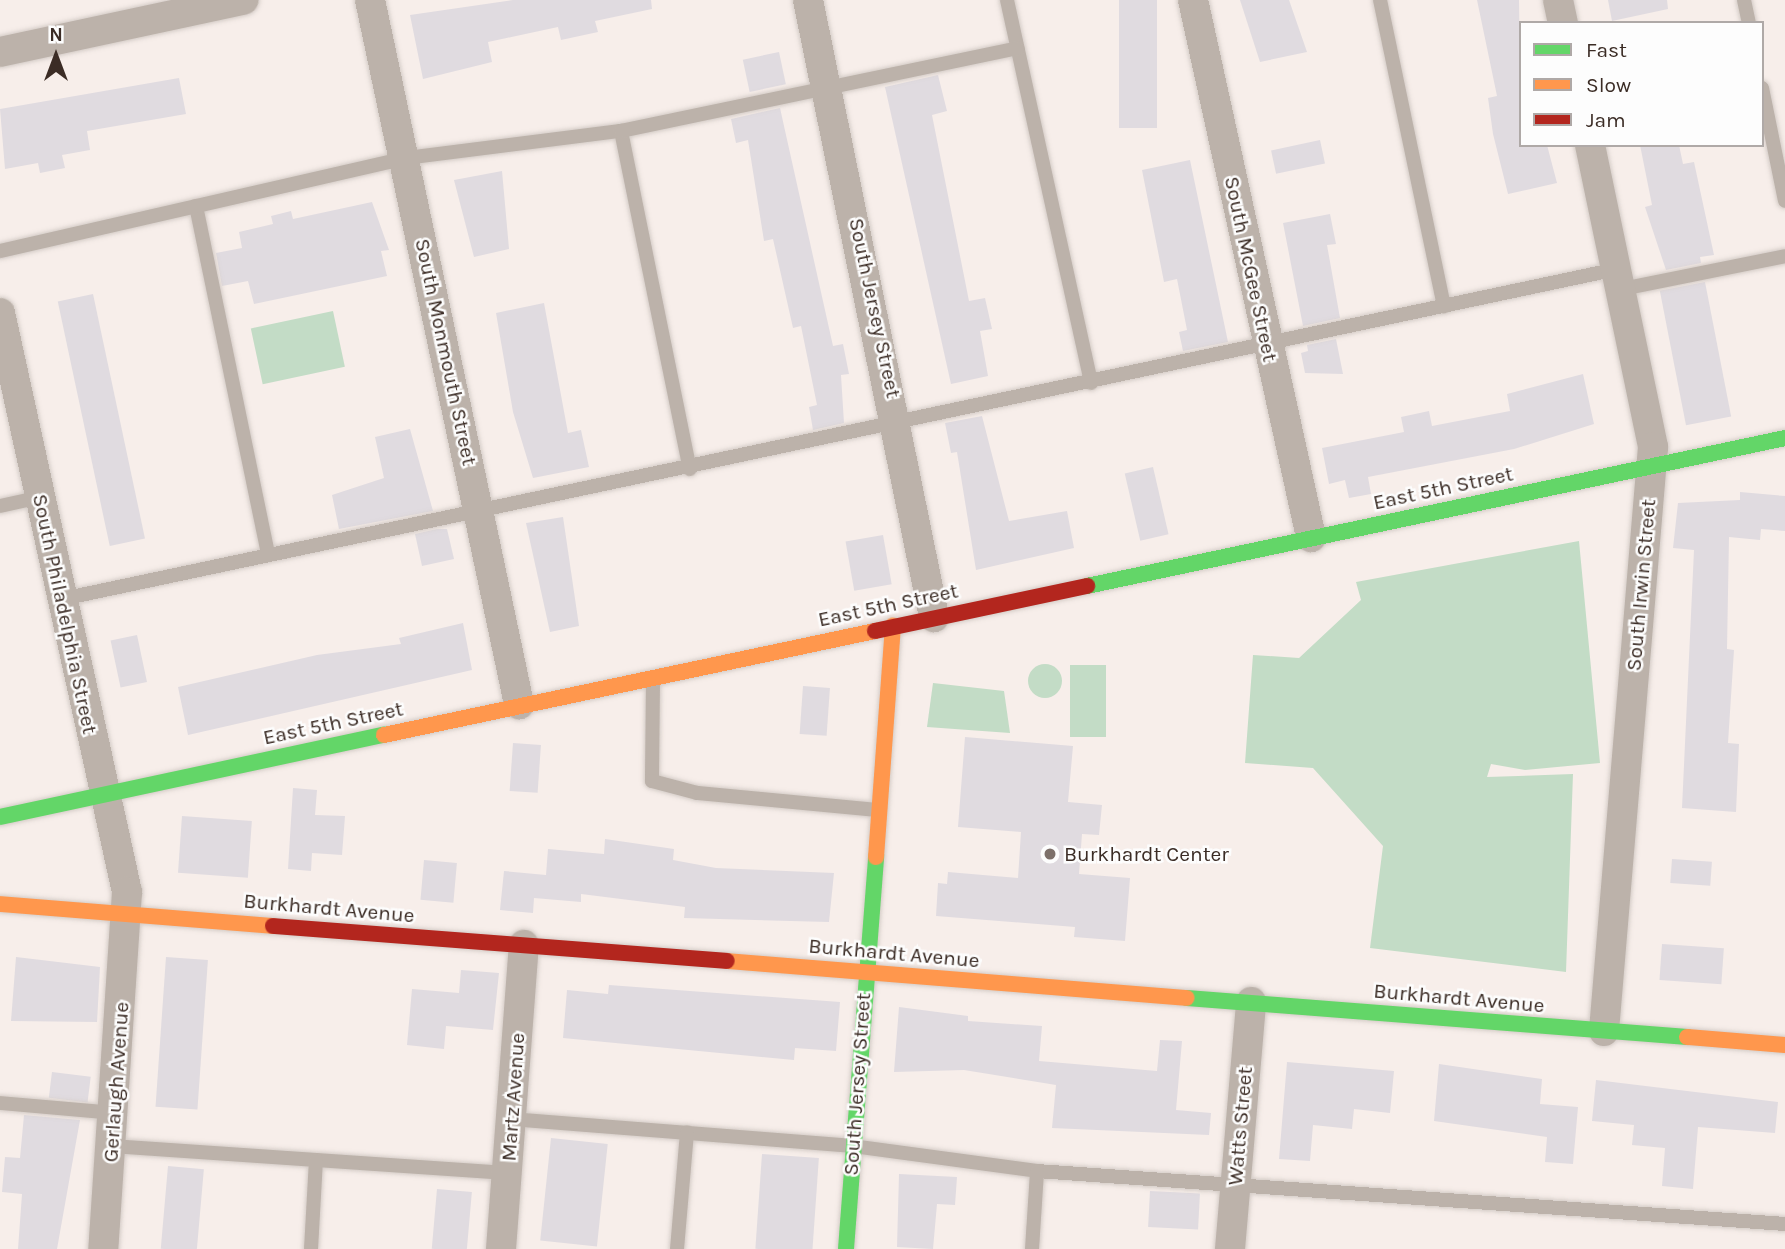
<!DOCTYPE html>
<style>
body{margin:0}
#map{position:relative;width:1785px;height:1249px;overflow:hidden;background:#f7eeea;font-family:Karla,sans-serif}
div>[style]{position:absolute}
.green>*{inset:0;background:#c3dcc6;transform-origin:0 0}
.round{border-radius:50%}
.building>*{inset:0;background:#e0dbe0;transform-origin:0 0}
.roads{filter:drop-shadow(0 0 2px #d4ccc7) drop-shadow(0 0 2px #d4ccc7)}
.lane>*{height:14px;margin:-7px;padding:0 7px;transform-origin:7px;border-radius:7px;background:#bcb2aa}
.street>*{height:30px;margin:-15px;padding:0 15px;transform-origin:15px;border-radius:15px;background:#bcb2aa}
.fast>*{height:16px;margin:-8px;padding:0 8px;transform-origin:8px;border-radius:8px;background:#63d668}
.slow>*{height:16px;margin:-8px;padding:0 8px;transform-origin:8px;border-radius:8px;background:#ff974d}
.jam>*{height:16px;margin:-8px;padding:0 8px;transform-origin:8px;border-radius:8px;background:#b3261e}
.dots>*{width:19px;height:19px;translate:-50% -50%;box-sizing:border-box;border:4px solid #fdfdfd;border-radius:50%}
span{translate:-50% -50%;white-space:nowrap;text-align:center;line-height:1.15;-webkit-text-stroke:5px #fdfdfd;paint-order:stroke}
.street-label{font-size:21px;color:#3b2c25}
.poi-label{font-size:21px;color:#3b2c25}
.left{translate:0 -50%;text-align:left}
.legend{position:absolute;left:1519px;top:21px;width:245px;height:126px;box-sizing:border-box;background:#fdfdfd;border:2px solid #afa9a7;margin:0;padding:9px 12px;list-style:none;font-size:21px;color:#3b2c25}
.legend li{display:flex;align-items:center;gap:14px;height:35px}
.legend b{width:35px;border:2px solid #afa9a7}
.north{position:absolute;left:21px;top:21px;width:70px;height:70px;-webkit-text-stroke:5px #fdfdfd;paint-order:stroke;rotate:0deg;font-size:19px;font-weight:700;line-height:28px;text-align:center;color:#3b2c25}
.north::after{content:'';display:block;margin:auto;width:24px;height:32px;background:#3b2c25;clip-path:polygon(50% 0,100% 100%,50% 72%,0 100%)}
</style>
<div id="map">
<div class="green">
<div style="left:333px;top:311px;width:57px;height:84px;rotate:78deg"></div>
<div style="clip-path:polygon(1579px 541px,1600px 763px,1525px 770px,1491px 764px,1487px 777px,1573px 774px,1566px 972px,1370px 948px,1383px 846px,1313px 768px,1245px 763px,1253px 655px,1299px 658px,1361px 600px,1356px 582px)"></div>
<div class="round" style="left:1028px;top:664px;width:34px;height:34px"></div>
<div style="left:1070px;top:665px;width:36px;height:72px"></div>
<div style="clip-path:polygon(933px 683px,1004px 691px,1010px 733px,927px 727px)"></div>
</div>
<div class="building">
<div style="clip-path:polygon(513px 0,651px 0,652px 9px,595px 21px,598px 32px,561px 40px,558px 27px,488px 42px,492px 62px,423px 79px,410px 15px)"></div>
<div style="left:1119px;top:0;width:38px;height:128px"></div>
<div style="clip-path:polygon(1240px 0,1289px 0,1307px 52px,1260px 62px)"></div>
<div style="clip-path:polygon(1477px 0,1519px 0,1521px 145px,1547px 145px,1557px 183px,1508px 194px,1493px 134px,1488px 98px,1497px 96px)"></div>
<div style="clip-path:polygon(1608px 0,1667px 0,1668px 9px,1612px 21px)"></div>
<div style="left:779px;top:52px;width:33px;height:37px;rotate:78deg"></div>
<div style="clip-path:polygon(938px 75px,947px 111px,932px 115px,969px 301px,985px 298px,992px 329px,980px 331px,988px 376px,951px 384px,885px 87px)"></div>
<div style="clip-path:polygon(179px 78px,186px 114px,87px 131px,90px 150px,62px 155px,65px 168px,40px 173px,38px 163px,5px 169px,0 109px)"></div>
<div style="clip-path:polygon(780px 108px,833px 346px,843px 344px,849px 374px,841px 375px,844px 423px,813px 430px,809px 407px,817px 405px,801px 326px,793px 328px,773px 239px,764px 241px,748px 140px,736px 143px,731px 119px)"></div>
<div style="left:1320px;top:140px;width:24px;height:50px;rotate:78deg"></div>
<div style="clip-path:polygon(1640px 145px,1679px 145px,1683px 164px,1694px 162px,1714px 255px,1700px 257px,1701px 263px,1666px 270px,1645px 207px,1652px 205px)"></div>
<div style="clip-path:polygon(1190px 160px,1228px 342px,1183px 351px,1179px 332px,1187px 330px,1177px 279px,1164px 282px,1142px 170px)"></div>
<div style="clip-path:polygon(502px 171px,509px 249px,474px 257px,454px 180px)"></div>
<div style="clip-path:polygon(372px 202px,389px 250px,381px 251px,387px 276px,254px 304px,248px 281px,222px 286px,216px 253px,242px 248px,239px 232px,273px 224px,271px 216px,291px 211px,293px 219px)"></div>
<div style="clip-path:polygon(1330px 214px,1336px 244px,1327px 245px,1340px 318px,1303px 326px,1283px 223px)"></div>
<div style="left:1705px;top:282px;width:137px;height:46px;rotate:79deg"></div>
<div style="left:93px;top:294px;width:250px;height:36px;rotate:78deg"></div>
<div style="clip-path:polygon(544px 303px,568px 433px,581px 430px,589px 467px,533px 478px,513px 412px,496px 313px)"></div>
<div style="clip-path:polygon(1336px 339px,1343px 374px,1305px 373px,1301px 353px,1308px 351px,1307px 345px)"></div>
<div style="clip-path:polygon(1583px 374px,1594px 424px,1514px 449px,1368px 477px,1371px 494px,1349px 498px,1345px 480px,1329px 484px,1322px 448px,1404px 432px,1401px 417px,1429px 411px,1432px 426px,1510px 411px,1507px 394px)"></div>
<div style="clip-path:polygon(982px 416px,1009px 521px,1067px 511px,1074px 548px,976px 570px,957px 452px,951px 453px,945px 423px)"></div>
<div style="clip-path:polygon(410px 429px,433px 511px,339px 529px,332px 495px,384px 478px,375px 437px)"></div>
<div style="left:1153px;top:467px;width:69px;height:29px;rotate:77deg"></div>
<div style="clip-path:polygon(1740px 492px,1785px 496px,1785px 531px,1761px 529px,1760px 540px,1729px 537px,1727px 649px,1734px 650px,1728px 743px,1739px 744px,1736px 812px,1682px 808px,1694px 550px,1673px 548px,1678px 503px,1740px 500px)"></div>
<div style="clip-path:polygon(563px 517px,579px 626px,550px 632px,526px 523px)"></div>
<div style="clip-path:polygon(437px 529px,447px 529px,454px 559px,422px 566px,415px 534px)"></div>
<div style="left:883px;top:535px;width:50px;height:38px;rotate:80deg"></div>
<div style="clip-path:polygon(463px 623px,472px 670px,188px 735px,178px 687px,317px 655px,401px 644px,399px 638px)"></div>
<div style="left:137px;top:635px;width:48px;height:27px;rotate:78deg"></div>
<div style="left:803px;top:686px;width:27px;height:48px;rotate:4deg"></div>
<div style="clip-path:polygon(965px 737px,1073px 746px,1068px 802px,1102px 805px,1099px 835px,1082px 834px,1079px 874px,1130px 878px,1125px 941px,1074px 937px,1075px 927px,936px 916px,938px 883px,947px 884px,948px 872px,1018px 878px,1021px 832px,958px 827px)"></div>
<div style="left:513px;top:743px;width:28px;height:48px;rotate:4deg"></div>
<div style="clip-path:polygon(293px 788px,317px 790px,315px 815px,345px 816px,342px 855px,312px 853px,311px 871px,288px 869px)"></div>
<div style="left:182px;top:816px;width:70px;height:57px;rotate:4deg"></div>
<div style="clip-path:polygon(605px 839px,674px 849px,673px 860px,716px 868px,834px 873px,829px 922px,684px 918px,685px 907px,581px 894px,581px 902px,534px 898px,533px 913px,500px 910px,504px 871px,546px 875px,548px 849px,604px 854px)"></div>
<div style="left:1672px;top:859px;width:40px;height:24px;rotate:4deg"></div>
<div style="left:424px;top:860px;width:33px;height:40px;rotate:5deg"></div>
<div style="left:1662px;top:944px;width:62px;height:36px;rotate:4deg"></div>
<div style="clip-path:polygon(16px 957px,100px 967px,97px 1022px,11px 1021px)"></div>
<div style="left:166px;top:957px;width:42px;height:150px;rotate:4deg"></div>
<div style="clip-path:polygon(461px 970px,499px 973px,493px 1030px,446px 1026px,444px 1049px,407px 1045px,412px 989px,459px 993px)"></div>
<div style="clip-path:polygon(609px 985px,840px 1002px,836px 1051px,795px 1048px,794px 1060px,563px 1038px,567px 990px,608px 994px)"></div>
<div style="clip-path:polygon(899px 1007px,968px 1016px,968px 1021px,1042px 1026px,1039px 1061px,1157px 1071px,1160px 1040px,1182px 1041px,1176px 1110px,1211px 1113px,1209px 1135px,1052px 1128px,1056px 1085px,964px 1070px,894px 1072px)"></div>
<div style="clip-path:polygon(1287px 1062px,1394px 1071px,1390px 1113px,1354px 1109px,1352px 1129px,1313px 1125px,1310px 1161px,1279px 1159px)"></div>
<div style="clip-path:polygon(1439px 1064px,1542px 1079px,1540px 1104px,1578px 1107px,1573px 1164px,1545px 1162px,1547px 1137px,1434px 1121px)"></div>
<div style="left:52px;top:1072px;width:39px;height:26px;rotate:7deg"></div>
<div style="clip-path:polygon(1596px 1080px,1778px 1102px,1775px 1133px,1698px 1127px,1693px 1189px,1662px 1186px,1665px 1148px,1632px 1145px,1634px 1125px,1592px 1121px)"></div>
<div style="clip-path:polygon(24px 1115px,80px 1120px,57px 1249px,18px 1249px,22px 1194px,2px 1192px,5px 1157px,20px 1158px)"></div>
<div style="left:551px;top:1138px;width:57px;height:103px;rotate:6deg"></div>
<div style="left:762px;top:1154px;width:57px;height:95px;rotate:4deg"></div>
<div style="left:168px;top:1166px;width:36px;height:83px;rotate:5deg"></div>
<div style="clip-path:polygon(899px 1174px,957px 1177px,955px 1205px,937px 1204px,933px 1249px,897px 1247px)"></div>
<div style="left:437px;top:1189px;width:35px;height:60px;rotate:5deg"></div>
<div style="left:1150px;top:1191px;width:50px;height:36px;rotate:3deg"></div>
</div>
<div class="roads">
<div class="lane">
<div style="left:1007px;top:0;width:392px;rotate:77.6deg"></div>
<div style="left:1380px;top:0;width:313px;rotate:78.2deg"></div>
<div style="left:1744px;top:0;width:24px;rotate:78deg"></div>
<div style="left:1762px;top:88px;width:115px;rotate:78.5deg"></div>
<div style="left:621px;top:131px;width:345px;rotate:78.5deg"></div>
<div style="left:196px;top:206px;width:355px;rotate:78.3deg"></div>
<div style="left:0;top:251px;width:417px;rotate:-12.9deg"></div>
<div style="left:406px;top:158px;width:217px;rotate:-7.2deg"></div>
<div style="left:621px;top:131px;width:405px;rotate:-11.8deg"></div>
<div style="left:1622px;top:289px;width:166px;rotate:-11.4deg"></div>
<div style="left:0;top:506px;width:42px;rotate:-12.4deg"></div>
<div style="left:62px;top:599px;width:1590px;rotate:-11.98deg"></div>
<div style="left:653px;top:681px;width:100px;rotate:90.6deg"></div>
<div style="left:652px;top:781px;width:47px;rotate:14.9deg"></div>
<div style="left:697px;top:793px;width:182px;rotate:5.4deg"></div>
<div style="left:0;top:1103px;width:114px;rotate:5deg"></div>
<div style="left:511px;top:1119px;width:343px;rotate:4.5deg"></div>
<div style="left:853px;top:1146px;width:186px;rotate:7.7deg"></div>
<div style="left:1037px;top:1171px;width:750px;rotate:4.05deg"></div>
<div style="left:111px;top:1146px;width:397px;rotate:3.9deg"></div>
<div style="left:311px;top:1249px;width:89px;rotate:-86.8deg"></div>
<div style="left:677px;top:1249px;width:117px;rotate:-85.1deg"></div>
<div style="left:1032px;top:1249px;width:78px;rotate:-86.3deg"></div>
</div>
<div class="street">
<div style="left:370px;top:0;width:720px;rotate:78.05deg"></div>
<div style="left:808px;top:0;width:630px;rotate:78.46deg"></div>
<div style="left:1193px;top:0;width:550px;rotate:77.61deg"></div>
<div style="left:1558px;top:0;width:24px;rotate:78deg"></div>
<div style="left:0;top:52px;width:249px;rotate:-12.1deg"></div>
<div style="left:1590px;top:145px;width:309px;rotate:78.2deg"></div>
<div style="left:1653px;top:447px;width:586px;rotate:94.8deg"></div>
<div style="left:0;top:313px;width:593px;rotate:77.63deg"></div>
<div style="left:127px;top:892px;width:358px;rotate:93.8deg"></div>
<div style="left:501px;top:1249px;width:305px;rotate:-85.7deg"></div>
<div style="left:1230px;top:1249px;width:248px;rotate:-85.1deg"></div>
</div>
<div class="fast">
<div style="left:1087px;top:586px;width:714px;rotate:-11.97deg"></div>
<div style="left:0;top:817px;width:393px;rotate:-12.1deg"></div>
<div style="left:1187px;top:998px;width:502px;rotate:4.46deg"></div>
<div style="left:846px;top:1249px;width:393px;rotate:-85.6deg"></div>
</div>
<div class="slow">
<div style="left:384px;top:735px;width:502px;rotate:-11.96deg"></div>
<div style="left:876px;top:857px;width:232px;rotate:-85.8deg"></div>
<div style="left:0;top:904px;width:274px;rotate:4.6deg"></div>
<div style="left:727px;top:961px;width:461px;rotate:4.6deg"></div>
<div style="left:1687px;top:1037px;width:98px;rotate:4.7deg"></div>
</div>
<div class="jam">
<div style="left:875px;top:631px;width:217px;rotate:-12deg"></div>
<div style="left:273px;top:926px;width:455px;rotate:4.4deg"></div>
</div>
</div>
<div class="dots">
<div style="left:1050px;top:854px;background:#7d706a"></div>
</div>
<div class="street-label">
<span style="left:1251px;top:269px;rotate:78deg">South McGee Street</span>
<span style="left:875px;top:308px;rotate:78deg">South Jersey Street</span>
<span style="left:446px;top:352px;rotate:78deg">South Monmouth Street</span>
<span style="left:1443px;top:488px;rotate:-12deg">East 5th Street</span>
<span style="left:1641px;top:585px;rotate:-85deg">South Irwin Street</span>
<span style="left:888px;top:605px;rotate:-12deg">East 5th Street</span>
<span style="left:65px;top:614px;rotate:78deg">South Philadelphia Street</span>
<span style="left:333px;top:723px;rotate:-12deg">East 5th Street</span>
<span style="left:329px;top:908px;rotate:5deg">Burkhardt Avenue</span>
<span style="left:894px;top:953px;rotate:5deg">Burkhardt Avenue</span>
<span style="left:1459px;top:998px;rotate:5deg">Burkhardt Avenue</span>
<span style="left:116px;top:1082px;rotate:-86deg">Gerlaugh Avenue</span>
<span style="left:857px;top:1084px;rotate:-86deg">South Jersey Street</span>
<span style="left:513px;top:1097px;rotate:-86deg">Martz Avenue</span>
<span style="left:1240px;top:1126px;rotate:-85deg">Watts Street</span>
</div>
<div class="poi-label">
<span class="left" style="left:1064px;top:854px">Burkhardt Center</span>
</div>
<ul class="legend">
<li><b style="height:9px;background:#63d668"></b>Fast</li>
<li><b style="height:9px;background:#ff974d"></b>Slow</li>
<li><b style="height:9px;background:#b3261e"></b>Jam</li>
</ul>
<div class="north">N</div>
</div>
